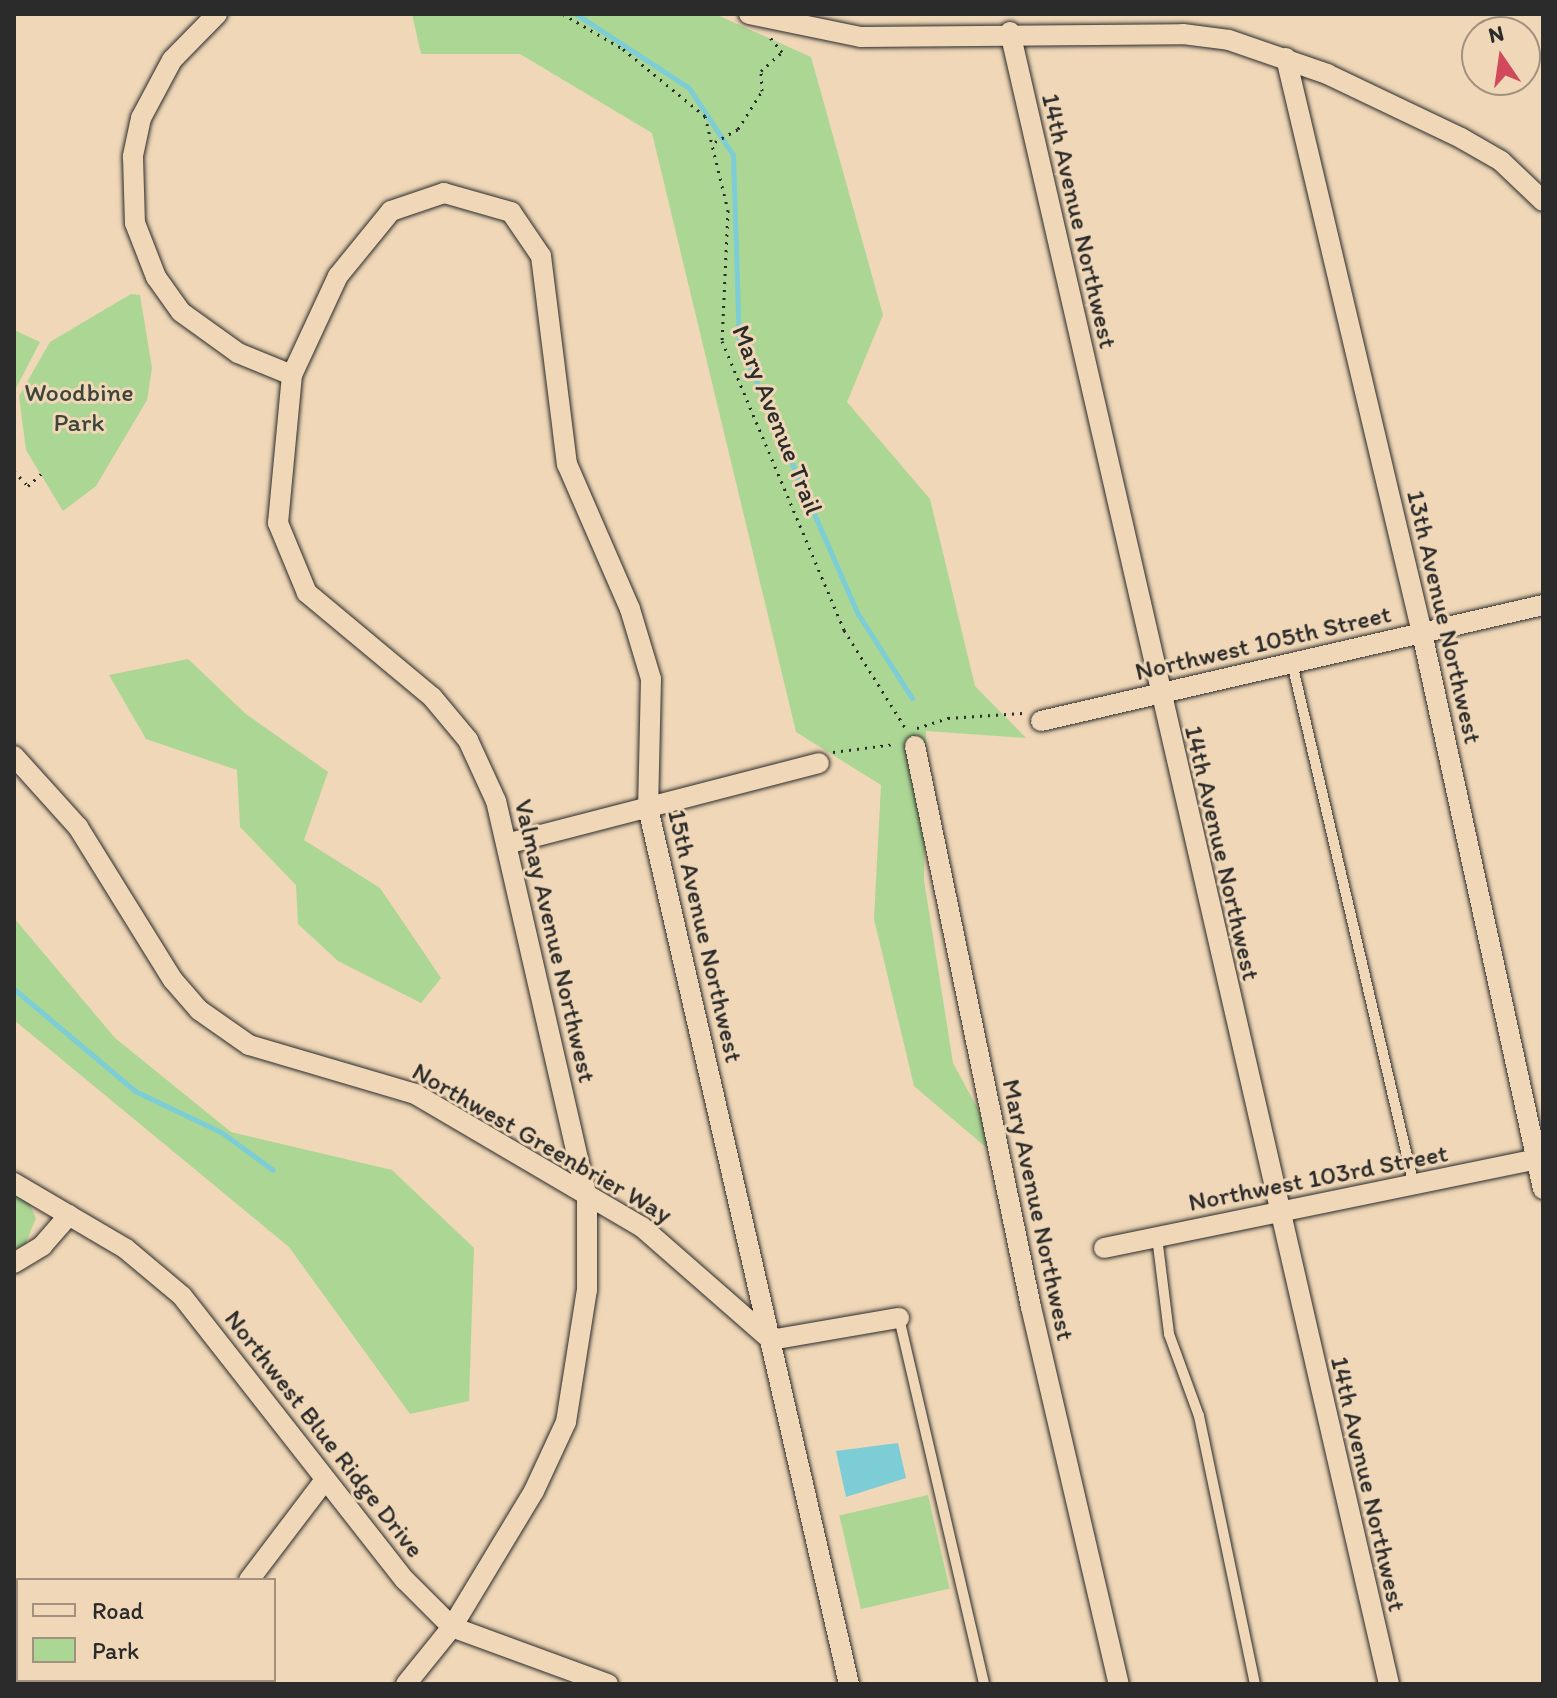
<!DOCTYPE html>
<style>
body{margin:0}
#map{position:relative;width:1557px;height:1698px;overflow:hidden;background:#efd7b7;font-family:Itim,sans-serif}
div>[style]{position:absolute}
.green>*{inset:0;background:#acd694;transform-origin:0 0}
.water>*{inset:0;background:#7ccdd6}
.stream>*{height:5px;margin:-2.5px;padding:0 2.5px;transform-origin:2.5px;border-radius:2.5px;background:#7ccdd6}
.path>*{height:3px;margin-top:-1.5px;transform-origin:0;background:repeating-linear-gradient(90deg,#2b2b2b 0 2px,transparent 0 8px)}
.roads{filter:drop-shadow(0 0 2px #2b2b2b) drop-shadow(0 0 2px #2b2b2b)}
.lane>*{height:10px;margin:-5px;padding:0 5px;transform-origin:5px;border-radius:5px;background:#efd7b7}
.street>*{height:20px;margin:-10px;padding:0 10px;transform-origin:10px;border-radius:10px;background:#efd7b7}
span{translate:-50% -50%;white-space:nowrap;text-align:center;line-height:1.15;-webkit-text-stroke:6px #efd7b7;paint-order:stroke}
.street-label{font-size:26px;color:#2b2b2b}
.park-label{font-size:26px;color:#3e453b}
.frame{position:absolute;inset:0;border:16px solid #2b2b2b;pointer-events:none}
.legend{position:absolute;left:16px;top:1578px;width:260px;height:104px;box-sizing:border-box;background:#efd7b7;border:2px solid #a1927f;margin:0;padding:10px 14px;list-style:none;font-size:24px;color:#2b2b2b}
.legend li{display:flex;align-items:center;gap:16px;height:40px}
.legend b{width:40px;border:2px solid #a1927f}
.north{position:absolute;left:1461px;top:16px;width:80px;height:80px;box-sizing:border-box;background:#efd7b7;border:2px solid #a1927f;border-radius:50%;rotate:347deg;font-size:22px;font-weight:700;line-height:32px;text-align:center;color:#2b2b2b}
.north::after{content:'';display:block;margin:auto;width:28px;height:36px;background:#d1495b;clip-path:polygon(50% 0,100% 100%,50% 72%,0 100%)}
</style>
<div id="map">
<div class="green">
<div style="clip-path:polygon(412px 14px,715px 14px,811px 57px,883px 315px,847px 402px,930px 499px,975px 686px,1026px 738px,926px 731px,924px 880px,953px 1063px,980px 1113px,988px 1149px,914px 1086px,874px 919px,881px 785px,796px 732px,652px 133px,520px 54px,421px 54px)"></div>
<div style="clip-path:polygon(131px 294px,140px 295px,152px 368px,147px 400px,96px 486px,63px 511px,26px 450px,19px 396px,50px 342px)"></div>
<div style="clip-path:polygon(14px 330px,40px 342px,14px 392px)"></div>
<div style="clip-path:polygon(188px 659px,246px 714px,328px 772px,304px 840px,380px 888px,441px 978px,421px 1003px,338px 961px,298px 924px,296px 885px,240px 827px,237px 770px,146px 739px,109px 675px)"></div>
<div style="clip-path:polygon(14px 918px,115px 1038px,231px 1132px,392px 1170px,474px 1248px,469px 1401px,410px 1414px,289px 1247px,14px 1020px)"></div>
<div style="clip-path:polygon(14px 1188px,24px 1192px,36px 1218px,25px 1245px,14px 1250px)"></div>
<div style="left:928px;top:1495px;width:96px;height:91px;rotate:77deg"></div>
</div>
<div class="water">
<div style="clip-path:polygon(898px 1443px,906px 1478px,846px 1497px,836px 1451px)"></div>
</div>
<div class="stream">
<div style="left:576px;top:14px;width:135px;rotate:33.2deg"></div>
<div style="left:689px;top:88px;width:80px;rotate:56.7deg"></div>
<div style="left:733px;top:155px;width:187px;rotate:88.2deg"></div>
<div style="left:739px;top:342px;width:297px;rotate:66.4deg"></div>
<div style="left:858px;top:614px;width:100px;rotate:57.3deg"></div>
<div style="left:14px;top:989px;width:158px;rotate:40.1deg"></div>
<div style="left:135px;top:1091px;width:95px;rotate:25.5deg"></div>
<div style="left:221px;top:1132px;width:64px;rotate:36.2deg"></div>
</div>
<div class="path">
<div style="left:563px;top:14px;width:69px;rotate:30.3deg"></div>
<div style="left:623px;top:49px;width:106px;rotate:39.3deg"></div>
<div style="left:705px;top:116px;width:97px;rotate:76.3deg"></div>
<div style="left:728px;top:210px;width:131px;rotate:92.6deg"></div>
<div style="left:722px;top:341px;width:314px;rotate:67.1deg"></div>
<div style="left:844px;top:630px;width:117px;rotate:57.9deg"></div>
<div style="left:715px;top:142px;width:26px;rotate:-29deg"></div>
<div style="left:738px;top:129px;width:45px;rotate:-57.7deg"></div>
<div style="left:762px;top:91px;width:20px;rotate:-93deg"></div>
<div style="left:761px;top:71px;width:28px;rotate:-42deg"></div>
<div style="left:782px;top:52px;width:19px;rotate:-129deg"></div>
<div style="left:14px;top:471px;width:21px;rotate:47deg"></div>
<div style="left:28px;top:486px;width:23px;rotate:-43deg"></div>
<div style="left:917px;top:728px;width:33px;rotate:-18deg"></div>
<div style="left:948px;top:718px;width:75px;rotate:-3.8deg"></div>
<div style="left:833px;top:752px;width:63px;rotate:-7.4deg"></div>
</div>
<div class="roads">
<div class="lane">
<div style="left:1292px;top:663px;width:537px;rotate:76.87deg"></div>
<div style="left:1157px;top:1237px;width:98px;rotate:82.9deg"></div>
<div style="left:1169px;top:1334px;width:87px;rotate:69.9deg"></div>
<div style="left:1199px;top:1416px;width:274px;rotate:78.2deg"></div>
<div style="left:899px;top:1318px;width:376px;rotate:76.9deg"></div>
</div>
<div class="street">
<div style="left:217px;top:14px;width:64px;rotate:134.4deg"></div>
<div style="left:172px;top:60px;width:66px;rotate:118.1deg"></div>
<div style="left:141px;top:118px;width:40px;rotate:102deg"></div>
<div style="left:133px;top:157px;width:66px;rotate:88.3deg"></div>
<div style="left:135px;top:223px;width:58px;rotate:68.7deg"></div>
<div style="left:156px;top:277px;width:43px;rotate:54.5deg"></div>
<div style="left:181px;top:312px;width:70px;rotate:35.7deg"></div>
<div style="left:238px;top:353px;width:58px;rotate:22.2deg"></div>
<div style="left:749px;top:14px;width:114px;rotate:11.6deg"></div>
<div style="left:861px;top:37px;width:322px;rotate:-0.5deg"></div>
<div style="left:1183px;top:34px;width:46px;rotate:7.4deg"></div>
<div style="left:1229px;top:40px;width:104px;rotate:19.1deg"></div>
<div style="left:1327px;top:74px;width:148px;rotate:25.5deg"></div>
<div style="left:1461px;top:138px;width:46px;rotate:29.9deg"></div>
<div style="left:1501px;top:161px;width:58px;rotate:43.6deg"></div>
<div style="left:1010px;top:32px;width:1695px;rotate:77.08deg"></div>
<div style="left:1286px;top:58px;width:591px;rotate:76.69deg"></div>
<div style="left:1422px;top:633px;width:569px;rotate:77.72deg"></div>
<div style="left:1041px;top:721px;width:515px;rotate:-13.01deg"></div>
<div style="left:915px;top:746px;width:573px;rotate:78.32deg"></div>
<div style="left:1031px;top:1307px;width:387px;rotate:76.9deg"></div>
<div style="left:14px;top:756px;width:96px;rotate:48deg"></div>
<div style="left:78px;top:827px;width:180px;rotate:58.2deg"></div>
<div style="left:173px;top:980px;width:40px;rotate:49deg"></div>
<div style="left:199px;top:1010px;width:61px;rotate:35deg"></div>
<div style="left:249px;top:1045px;width:173px;rotate:16.4deg"></div>
<div style="left:415px;top:1094px;width:263px;rotate:30.4deg"></div>
<div style="left:642px;top:1227px;width:171px;rotate:41.2deg"></div>
<div style="left:771px;top:1340px;width:130px;rotate:-9.8deg"></div>
<div style="left:510px;top:843px;width:319px;rotate:-14.5deg"></div>
<div style="left:14px;top:1183px;width:130px;rotate:30.5deg"></div>
<div style="left:126px;top:1249px;width:73px;rotate:40deg"></div>
<div style="left:182px;top:1296px;width:361px;rotate:51.9deg"></div>
<div style="left:405px;top:1580px;width:66px;rotate:45deg"></div>
<div style="left:452px;top:1627px;width:166px;rotate:20.1deg"></div>
<div style="left:1104px;top:1248px;width:448px;rotate:-11.6deg"></div>
<div style="left:14px;top:1263px;width:33px;rotate:-31deg"></div>
<div style="left:42px;top:1246px;width:41px;rotate:-48.9deg"></div>
<div style="left:249px;top:1580px;width:126px;rotate:-52.8deg"></div>
<div style="left:14px;top:1630px;width:4px;rotate:-14deg"></div>
<div style="left:231px;top:1684px;width:5px;rotate:-53deg"></div>
<div style="left:406px;top:1684px;width:73px;rotate:-51.1deg"></div>
<div style="left:452px;top:1627px;width:159px;rotate:-58.9deg"></div>
<div style="left:534px;top:1491px;width:76px;rotate:-65.1deg"></div>
<div style="left:566px;top:1422px;width:134px;rotate:-81deg"></div>
<div style="left:587px;top:1290px;width:92px;rotate:-90deg"></div>
<div style="left:587px;top:1198px;width:407px;rotate:-102.9deg"></div>
<div style="left:496px;top:801px;width:67px;rotate:-114.7deg"></div>
<div style="left:468px;top:740px;width:56px;rotate:-129.9deg"></div>
<div style="left:432px;top:697px;width:163px;rotate:-140.2deg"></div>
<div style="left:307px;top:593px;width:76px;rotate:-112.5deg"></div>
<div style="left:278px;top:523px;width:149px;rotate:-84.6deg"></div>
<div style="left:292px;top:375px;width:109px;rotate:-65.1deg"></div>
<div style="left:338px;top:276px;width:84px;rotate:-50.8deg"></div>
<div style="left:391px;top:211px;width:56px;rotate:-18.8deg"></div>
<div style="left:444px;top:193px;width:70px;rotate:15.8deg"></div>
<div style="left:511px;top:212px;width:53px;rotate:55.7deg"></div>
<div style="left:541px;top:256px;width:210px;rotate:82.9deg"></div>
<div style="left:567px;top:464px;width:158px;rotate:66.5deg"></div>
<div style="left:630px;top:609px;width:73px;rotate:73.3deg"></div>
<div style="left:651px;top:679px;width:129px;rotate:91.3deg"></div>
<div style="left:648px;top:808px;width:899px;rotate:77.08deg"></div>
</div>
</div>
<div class="street-label">
<span style="left:1079px;top:221px;rotate:77deg">14th Avenue Northwest</span>
<span style="left:777px;top:420px;rotate:68deg">Mary Avenue Trail</span>
<span style="left:1444px;top:617px;rotate:77deg">13th Avenue Northwest</span>
<span style="left:1263px;top:643px;rotate:-13deg">Northwest 105th Street</span>
<span style="left:1222px;top:853px;rotate:77deg">14th Avenue Northwest</span>
<span style="left:705px;top:936px;rotate:77deg">15th Avenue Northwest</span>
<span style="left:555px;top:941px;rotate:77deg">Valmay Avenue Northwest</span>
<span style="left:542px;top:1143px;rotate:30deg">Northwest Greenbrier Way</span>
<span style="left:1318px;top:1178px;rotate:-11deg">Northwest 103rd Street</span>
<span style="left:1038px;top:1210px;rotate:78deg">Mary Avenue Northwest</span>
<span style="left:324px;top:1434px;rotate:52deg">Northwest Blue Ridge Drive</span>
<span style="left:1368px;top:1484px;rotate:77deg">14th Avenue Northwest</span>
</div>
<div class="park-label">
<span style="left:79px;top:408px">Woodbine<br>Park</span>
</div>
<div class="frame"></div>
<ul class="legend">
<li><b style="height:10px;background:#efd7b7"></b>Road</li>
<li><b style="height:22px;background:#acd694"></b>Park</li>
</ul>
<div class="north">N</div>
</div>
